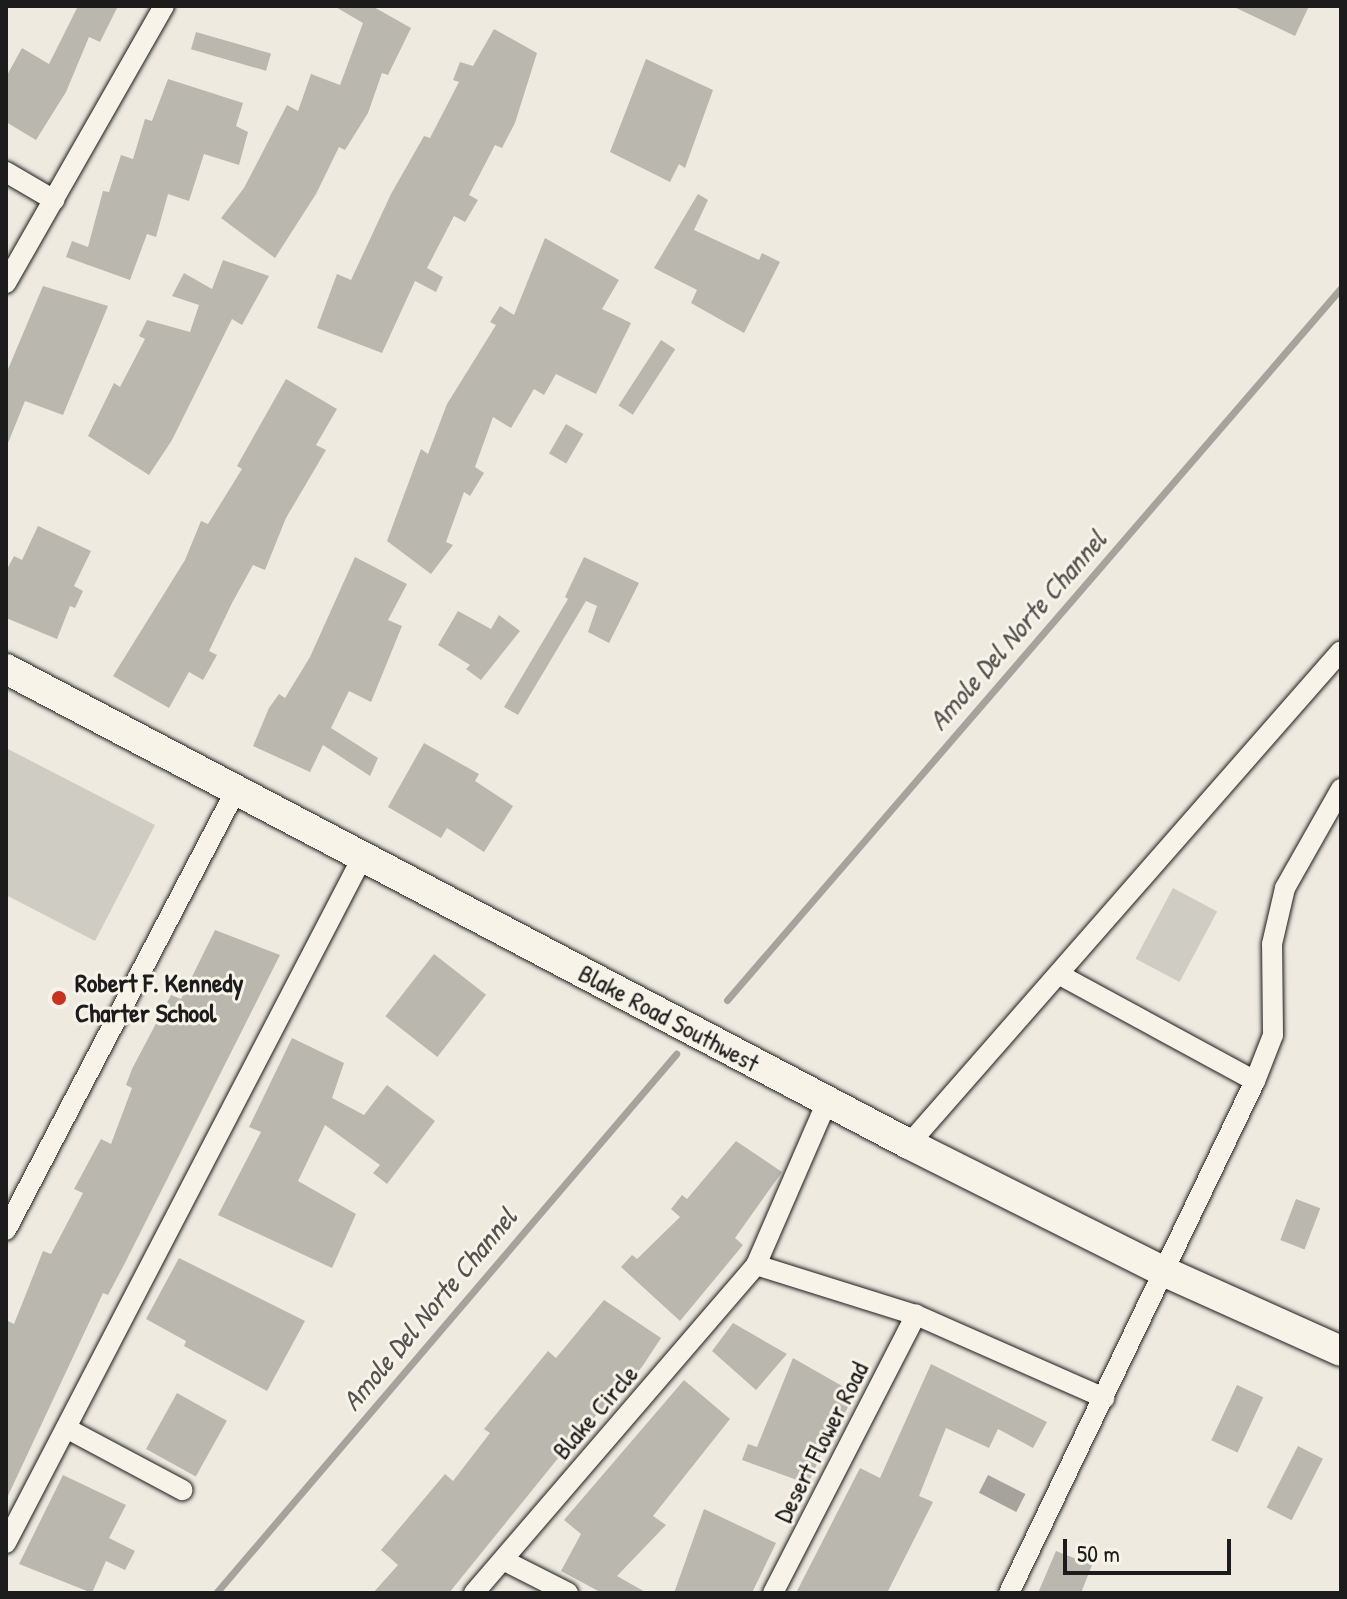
<!DOCTYPE html>
<style>
body{margin:0}
#map{position:relative;width:1347px;height:1599px;overflow:hidden;background:#eeeae0;font-family:"Patrick Hand",sans-serif}
div>[style]{position:absolute}
.green>*{inset:0;background:#cfccc3;transform-origin:0 0}
.water>*{inset:0;background:#a6a39d;transform-origin:0 0}
.stream>*{height:7px;margin:-3.5px;padding:0 3.5px;transform-origin:3.5px;border-radius:3.5px;background:#a6a39d}
.building>*{inset:0;background:#bab7af;transform-origin:0 0}
.roads{filter:drop-shadow(0 0 2px #1c1c1c) drop-shadow(0 0 2px #1c1c1c)}
.street>*{height:20px;margin:-10px;padding:0 10px;transform-origin:10px;border-radius:10px;background:#f7f3e8}
.secondary>*{height:30px;margin:-15px;padding:0 15px;transform-origin:15px;border-radius:15px;background:#f7f3e8}
.dots>*{width:22px;height:22px;translate:-50% -50%;box-sizing:border-box;border:4px solid #f7f3e8;border-radius:50%}
span{translate:-50% -50%;white-space:nowrap;text-align:center;line-height:1.15;-webkit-text-stroke:6px #f7f3e8;paint-order:stroke}
.poi-label{font-size:26px;color:#1c1c1c;font-weight:700}
.left{translate:0 -50%;text-align:left}
.street-label{font-size:26px;color:#1c1c1c}
.water-label{font-size:28px;color:#535250;font-style:italic}
.frame{position:absolute;inset:0;border:8px solid #1c1c1c;pointer-events:none}
.scale{position:absolute;left:1063px;top:1539px;width:168px;height:36px;box-sizing:border-box;border:4px solid #1c1c1c;border-top:0;padding-left:10px;font-size:24px;line-height:28px;white-space:nowrap;color:#1c1c1c;-webkit-text-stroke:6px #f7f3e8;paint-order:stroke}
</style>
<div id="map">
<div class="green">
<div style="clip-path:polygon(6px 748px,155px 825px,95px 941px,6px 895px)"></div>
<div style="left:1173px;top:888px;width:50px;height:80px;rotate:28deg"></div>
</div>
<div class="water">
<div style="left:988px;top:1475px;width:42px;height:20px;rotate:27deg"></div>
</div>
<div class="stream">
<div style="left:727px;top:1000px;width:940px;rotate:-49.23deg"></div>
<div style="left:216px;top:1593px;width:709px;rotate:-49.52deg"></div>
</div>
<div class="building">
<div style="clip-path:polygon(78px 6px,118px 6px,100px 42px,89px 37px,66px 92px,36px 140px,6px 122px,6px 77px,22px 48px,49px 64px)"></div>
<div style="clip-path:polygon(334px 6px,372px 6px,411px 28px,388px 75px,382px 73px,368px 113px,345px 150px,339px 147px,316px 194px,275px 258px,221px 218px,244px 188px,287px 105px,298px 111px,311px 74px,340px 85px,363px 23px)"></div>
<div style="clip-path:polygon(1232px 6px,1309px 6px,1295px 36px)"></div>
<div style="clip-path:polygon(494px 29px,537px 53px,515px 123px,502px 148px,495px 145px,469px 195px,478px 200px,465px 222px,454px 216px,427px 268px,443px 277px,436px 292px,415px 281px,382px 353px,317px 328px,337px 274px,351px 280px,391px 194px,424px 136px,430px 138px,459px 82px,453px 80px,460px 62px,473px 66px)"></div>
<div style="left:196px;top:32px;width:78px;height:18px;rotate:16deg"></div>
<div style="clip-path:polygon(646px 59px,713px 90px,685px 168px,679px 164px,670px 182px,610px 152px)"></div>
<div style="clip-path:polygon(168px 79px,243px 103px,236px 126px,248px 132px,239px 165px,204px 154px,189px 201px,168px 194px,156px 237px,147px 234px,130px 280px,66px 257px,72px 241px,88px 247px,103px 191px,109px 192px,121px 155px,133px 159px,145px 119px,152px 121px)"></div>
<div style="clip-path:polygon(698px 194px,708px 200px,694px 230px,759px 260px,762px 253px,780px 262px,744px 333px,691px 303px,697px 290px,654px 268px)"></div>
<div style="clip-path:polygon(545px 238px,619px 280px,602px 309px,631px 323px,596px 394px,556px 374px,544px 395px,534px 389px,511px 428px,493px 417px,475px 467px,484px 473px,470px 496px,464px 492px,446px 542px,453px 545px,431px 574px,387px 541px,421px 449px,428px 454px,447px 404px,496px 325px,490px 322px,500px 306px,514px 315px)"></div>
<div style="clip-path:polygon(223px 260px,269px 276px,242px 325px,232px 319px,172px 440px,149px 475px,88px 436px,114px 383px,120px 387px,145px 339px,139px 336px,147px 320px,190px 332px,199px 305px,172px 296px,184px 273px,212px 289px)"></div>
<div style="clip-path:polygon(43px 286px,108px 306px,63px 415px,25px 401px,6px 448px,6px 374px)"></div>
<div style="left:661px;top:340px;width:17px;height:78px;rotate:33deg"></div>
<div style="clip-path:polygon(286px 379px,337px 409px,316px 445px,326px 450px,286px 518px,265px 570px,253px 565px,232px 603px,209px 651px,217px 655px,203px 680px,189px 672px,169px 708px,113px 676px,185px 560px,201px 521px,208px 524px,242px 469px,237px 466px)"></div>
<div style="left:566px;top:424px;width:20px;height:34px;rotate:30deg"></div>
<div style="clip-path:polygon(38px 526px,91px 551px,74px 586px,83px 591px,75px 608px,70px 606px,57px 639px,6px 618px,6px 571px,14px 556px,22px 560px)"></div>
<div style="clip-path:polygon(355px 557px,407px 584px,388px 620px,402px 626px,371px 702px,349px 691px,331px 728px,378px 758px,370px 776px,323px 745px,310px 772px,253px 746px,269px 708px,279px 694px,285px 698px,310px 657px)"></div>
<div style="clip-path:polygon(584px 557px,639px 583px,609px 643px,588px 632px,597px 606px,586px 601px,518px 715px,504px 707px,568px 599px,565px 597px)"></div>
<div style="clip-path:polygon(458px 611px,491px 629px,499px 615px,520px 631px,481px 680px,466px 669px,470px 665px,438px 645px)"></div>
<div style="clip-path:polygon(424px 743px,479px 774px,475px 781px,513px 806px,484px 852px,447px 828px,441px 838px,388px 807px)"></div>
<div style="clip-path:polygon(215px 930px,280px 955px,126px 1261px,108px 1295px,103px 1293px,6px 1500px,6px 1320px,14px 1324px,43px 1251px,51px 1254px,83px 1193px,74px 1189px,101px 1139px,111px 1144px,132px 1088px,126px 1085px,132px 1069px,171px 995px,181px 999px)"></div>
<div style="left:434px;top:954px;width:66px;height:79px;rotate:38deg"></div>
<div style="clip-path:polygon(292px 1038px,344px 1063px,332px 1098px,364px 1115px,387px 1085px,435px 1121px,387px 1184px,373px 1173px,380px 1165px,325px 1125px,298px 1181px,356px 1214px,332px 1268px,218px 1215px,261px 1132px,249px 1127px)"></div>
<div style="clip-path:polygon(736px 1141px,782px 1172px,735px 1238px,743px 1245px,680px 1321px,621px 1267px,632px 1255px,637px 1259px,680px 1217px,671px 1209px,682px 1195px,687px 1199px)"></div>
<div style="left:1296px;top:1199px;width:26px;height:44px;rotate:21deg"></div>
<div style="clip-path:polygon(179px 1258px,305px 1321px,267px 1391px,184px 1346px,186px 1341px,146px 1319px)"></div>
<div style="clip-path:polygon(604px 1300px,661px 1338px,642px 1367px,572px 1441px,449px 1593px,373px 1593px,398px 1565px,381px 1550px,445px 1474px,453px 1481px,490px 1433px,484px 1429px,548px 1351px,556px 1358px)"></div>
<div style="clip-path:polygon(733px 1323px,787px 1354px,756px 1390px,712px 1351px)"></div>
<div style="clip-path:polygon(793px 1358px,856px 1394px,844px 1414px,840px 1412px,808px 1484px,742px 1460px,748px 1444px,757px 1447px)"></div>
<div style="clip-path:polygon(931px 1364px,1047px 1422px,1033px 1448px,998px 1429px,989px 1448px,946px 1428px,919px 1496px,933px 1502px,887px 1593px,796px 1593px,860px 1468px,880px 1478px)"></div>
<div style="clip-path:polygon(684px 1380px,730px 1419px,653px 1516px,666px 1525px,617px 1576px,647px 1593px,602px 1593px,561px 1571px,581px 1534px,564px 1520px)"></div>
<div style="left:1237px;top:1385px;width:29px;height:61px;rotate:25deg"></div>
<div style="left:177px;top:1393px;width:57px;height:64px;rotate:29deg"></div>
<div style="left:1298px;top:1446px;width:28px;height:69px;rotate:27deg"></div>
<div style="clip-path:polygon(63px 1475px,126px 1505px,109px 1538px,135px 1551px,125px 1570px,106px 1561px,92px 1593px,19px 1564px)"></div>
<div style="clip-path:polygon(704px 1509px,776px 1543px,752px 1593px,674px 1593px)"></div>
<div style="clip-path:polygon(1056px 1551px,1092px 1565px,1081px 1593px,1038px 1593px)"></div>
</div>
<div class="roads">
<div class="street">
<div style="left:6px;top:172px;width:56px;rotate:30.3deg"></div>
<div style="left:6px;top:283px;width:319px;rotate:-60.3deg"></div>
<div style="left:1060px;top:975px;width:222px;rotate:28.5deg"></div>
<div style="left:909px;top:1144px;width:655px;rotate:-48.77deg"></div>
<div style="left:6px;top:1230px;width:496px;rotate:-62.4deg"></div>
<div style="left:756px;top:1265px;width:168px;rotate:17.4deg"></div>
<div style="left:916px;top:1315px;width:206px;rotate:23.8deg"></div>
<div style="left:66px;top:1428px;width:132px;rotate:28.1deg"></div>
<div style="left:6px;top:1543px;width:774px;rotate:-62.54deg"></div>
<div style="left:503px;top:1560px;width:73px;rotate:26.9deg"></div>
<div style="left:474px;top:1593px;width:433px;rotate:-49.3deg"></div>
<div style="left:756px;top:1265px;width:178px;rotate:-66.5deg"></div>
<div style="left:773px;top:1593px;width:313px;rotate:-62.8deg"></div>
<div style="left:1009px;top:1593px;width:568px;rotate:-64.34deg"></div>
<div style="left:1255px;top:1081px;width:49px;rotate:-68.6deg"></div>
<div style="left:1273px;top:1035px;width:91px;rotate:-90.6deg"></div>
<div style="left:1272px;top:944px;width:57px;rotate:-76.9deg"></div>
<div style="left:1285px;top:888px;width:114px;rotate:-60.5deg"></div>
</div>
<div class="secondary">
<div style="left:6px;top:669px;width:1020px;rotate:27.75deg"></div>
<div style="left:909px;top:1144px;width:284px;rotate:26.6deg"></div>
<div style="left:1163px;top:1271px;width:195px;rotate:24.2deg"></div>
</div>
</div>
<div class="dots">
<div style="left:59px;top:998px;background:#c8321e"></div>
</div>
<div class="poi-label">
<span class="left" style="left:75px;top:998px">Robert F. Kennedy<br>Charter School</span>
</div>
<div class="street-label">
<span style="left:669px;top:1018px;rotate:28deg">Blake Road Southwest</span>
<span style="left:595px;top:1412px;rotate:-49deg">Blake Circle</span>
<span style="left:821px;top:1442px;rotate:-63deg">Desert Flower Road</span>
</div>
<div class="water-label">
<span style="left:1017px;top:630px;rotate:-49deg">Amole Del Norte Channel</span>
<span style="left:429px;top:1309px;rotate:-50deg">Amole Del Norte Channel</span>
</div>
<div class="frame"></div>
<div class="scale">50 m</div>
</div>
